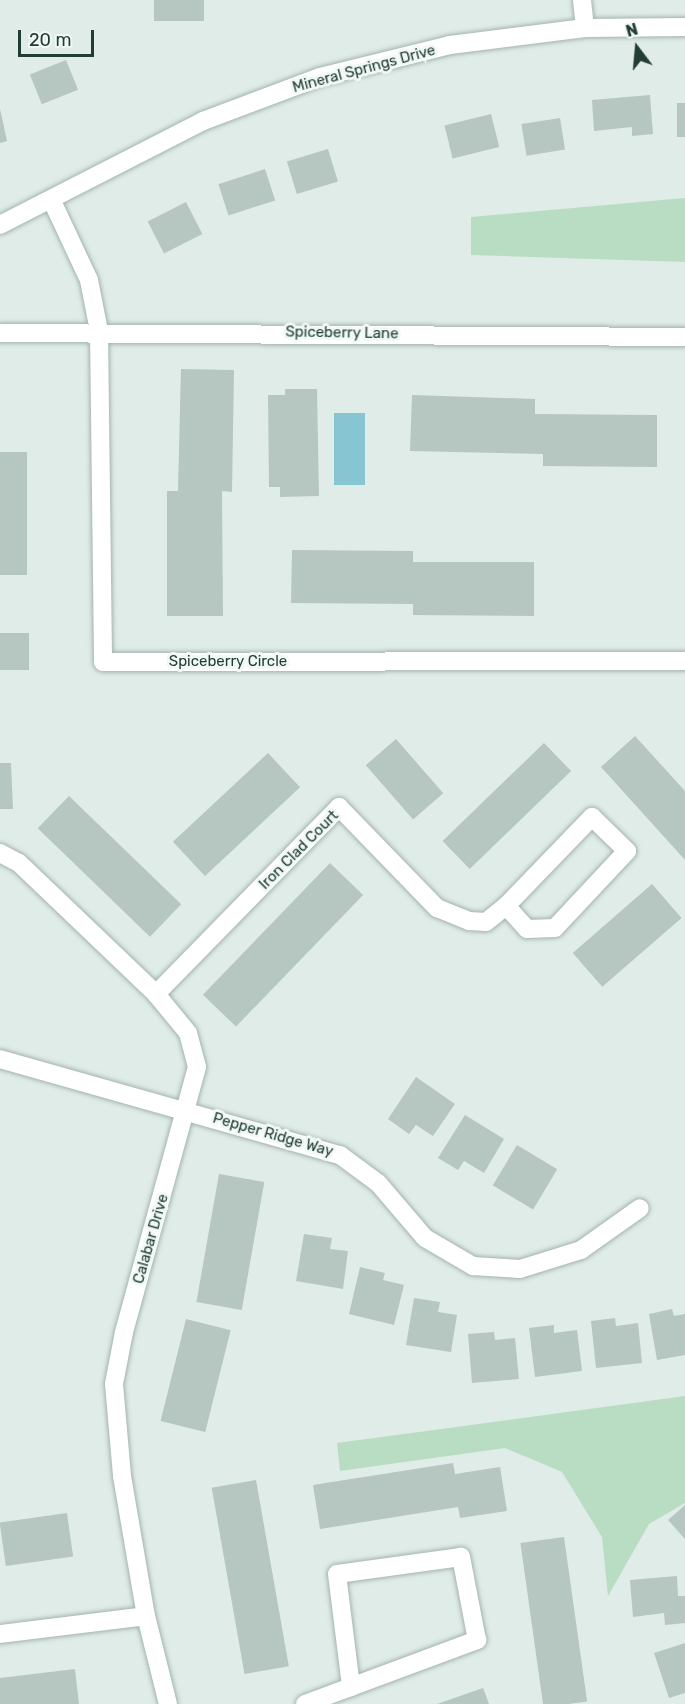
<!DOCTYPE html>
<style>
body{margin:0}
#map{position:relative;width:685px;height:1704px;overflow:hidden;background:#e0ece7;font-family:Rubik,sans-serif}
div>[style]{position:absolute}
.green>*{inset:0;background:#b9ddc3}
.water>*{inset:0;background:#87c5d2;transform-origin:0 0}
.building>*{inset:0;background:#b6c6c0;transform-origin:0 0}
.roads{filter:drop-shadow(0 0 2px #a3b4ae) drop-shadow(0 0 2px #a3b4ae)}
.minor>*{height:18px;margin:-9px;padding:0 9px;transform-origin:9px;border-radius:9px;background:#fff}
span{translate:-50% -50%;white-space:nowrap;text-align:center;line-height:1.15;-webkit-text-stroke:6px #f1f8f5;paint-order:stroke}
.street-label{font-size:15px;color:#213d36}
.north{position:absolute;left:607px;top:18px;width:60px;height:60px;-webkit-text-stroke:4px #f1f8f5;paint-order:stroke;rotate:344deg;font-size:16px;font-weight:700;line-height:24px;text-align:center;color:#213d36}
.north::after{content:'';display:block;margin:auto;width:21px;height:27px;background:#213d36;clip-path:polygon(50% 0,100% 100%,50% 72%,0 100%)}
.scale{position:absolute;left:18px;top:30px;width:76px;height:27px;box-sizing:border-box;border:3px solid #213d36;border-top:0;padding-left:8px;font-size:18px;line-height:21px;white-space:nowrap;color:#213d36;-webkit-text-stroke:4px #f1f8f5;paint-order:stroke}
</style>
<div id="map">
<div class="green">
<div style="clip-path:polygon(685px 198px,685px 262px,471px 255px,471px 217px)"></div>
<div style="clip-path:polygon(685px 1396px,685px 1503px,649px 1524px,608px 1596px,602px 1537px,562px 1472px,505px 1448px,340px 1471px,337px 1443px)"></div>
</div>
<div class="water">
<div style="left:334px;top:413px;width:31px;height:72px"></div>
</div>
<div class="building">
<div style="left:154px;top:0;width:50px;height:21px"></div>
<div style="left:66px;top:60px;width:32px;height:39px;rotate:68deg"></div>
<div style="clip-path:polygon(650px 95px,653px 134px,632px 136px,632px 127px,594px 131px,592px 100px)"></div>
<div style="left:677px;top:103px;width:8px;height:34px"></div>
<div style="clip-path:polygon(0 109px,7px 141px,0 143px)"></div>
<div style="left:491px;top:114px;width:34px;height:48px;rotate:76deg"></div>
<div style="left:560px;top:118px;width:32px;height:39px;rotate:81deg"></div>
<div style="left:328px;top:149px;width:34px;height:43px;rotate:73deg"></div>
<div style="left:265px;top:169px;width:33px;height:49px;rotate:72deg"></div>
<div style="left:186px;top:202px;width:36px;height:43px;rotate:63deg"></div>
<div style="clip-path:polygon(181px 369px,234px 370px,232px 492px,222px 491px,223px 616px,167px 616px,167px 491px,178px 491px)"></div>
<div style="clip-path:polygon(285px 389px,317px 389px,319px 496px,280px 497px,280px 487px,269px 487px,268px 395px,285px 395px)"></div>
<div style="clip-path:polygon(412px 395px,535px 399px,535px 414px,657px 415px,657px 467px,543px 466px,543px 454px,410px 451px)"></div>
<div style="left:0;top:452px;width:27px;height:123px"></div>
<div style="clip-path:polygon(292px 550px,413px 551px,413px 562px,534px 562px,534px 616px,413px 615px,413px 604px,291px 603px)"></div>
<div style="left:0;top:633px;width:29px;height:37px"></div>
<div style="clip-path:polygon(635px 736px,685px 791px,685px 860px,601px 767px)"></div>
<div style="left:396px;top:739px;width:72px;height:40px;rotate:49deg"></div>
<div style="left:544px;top:743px;width:39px;height:141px;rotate:46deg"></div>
<div style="left:268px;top:753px;width:47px;height:130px;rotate:47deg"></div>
<div style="clip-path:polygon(0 763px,11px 763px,13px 809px,0 809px)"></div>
<div style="left:69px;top:796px;width:156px;height:45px;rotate:44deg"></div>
<div style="left:330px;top:863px;width:46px;height:183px;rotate:44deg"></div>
<div style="left:652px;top:884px;width:45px;height:105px;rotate:49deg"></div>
<div style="clip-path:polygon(416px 1077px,455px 1104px,433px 1136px,416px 1125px,409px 1134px,388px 1119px)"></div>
<div style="clip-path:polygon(465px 1115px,504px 1139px,484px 1173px,464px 1161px,458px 1170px,438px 1158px)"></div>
<div style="left:517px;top:1145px;width:47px;height:47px;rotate:31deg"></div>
<div style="left:219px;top:1174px;width:46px;height:130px;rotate:10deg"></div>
<div style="clip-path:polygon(304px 1234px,332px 1238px,330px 1249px,348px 1251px,343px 1289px,296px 1281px)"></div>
<div style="clip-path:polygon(360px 1267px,385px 1273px,383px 1280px,404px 1285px,394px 1325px,349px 1314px)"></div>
<div style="clip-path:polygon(414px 1298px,440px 1302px,438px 1312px,457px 1315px,451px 1352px,406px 1345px)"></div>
<div style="clip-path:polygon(672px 1309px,674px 1316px,685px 1314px,685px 1355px,657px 1360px,649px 1314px)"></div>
<div style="clip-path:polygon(615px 1318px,616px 1326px,638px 1323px,642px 1363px,596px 1368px,591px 1321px)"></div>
<div style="left:186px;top:1319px;width:46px;height:105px;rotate:14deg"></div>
<div style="clip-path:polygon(554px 1325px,554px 1333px,577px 1330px,582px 1371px,535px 1377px,529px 1328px)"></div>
<div style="clip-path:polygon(494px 1332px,495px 1340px,515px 1338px,519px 1379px,472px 1383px,468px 1334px)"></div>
<div style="clip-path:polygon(453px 1463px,455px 1474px,500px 1467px,507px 1511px,460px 1518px,458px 1507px,320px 1529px,313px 1485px)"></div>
<div style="left:256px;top:1480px;width:189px;height:45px;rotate:80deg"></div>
<div style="clip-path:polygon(685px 1505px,685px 1539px,668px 1520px)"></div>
<div style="left:67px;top:1513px;width:44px;height:68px;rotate:82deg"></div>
<div style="left:564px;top:1537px;width:166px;height:44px;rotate:82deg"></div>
<div style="clip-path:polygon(677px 1576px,678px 1596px,685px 1596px,685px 1623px,665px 1625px,664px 1613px,633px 1617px,630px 1580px)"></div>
<div style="clip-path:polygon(685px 1643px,685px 1693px,669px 1698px,654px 1653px)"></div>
<div style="clip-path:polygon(75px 1669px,79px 1704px,0 1704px,0 1678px)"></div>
<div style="clip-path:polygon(483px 1688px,489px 1704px,437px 1704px)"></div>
</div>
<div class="roads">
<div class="minor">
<div style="left:582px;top:0;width:28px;rotate:84deg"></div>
<div style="left:52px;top:201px;width:87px;rotate:64.9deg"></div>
<div style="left:89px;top:280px;width:52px;rotate:78.9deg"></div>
<div style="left:99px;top:331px;width:331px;rotate:89.3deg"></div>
<div style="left:103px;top:662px;width:582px;rotate:-0.1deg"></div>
<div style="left:0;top:225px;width:228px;rotate:-27.1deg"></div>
<div style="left:203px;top:121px;width:125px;rotate:-20.6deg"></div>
<div style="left:320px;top:77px;width:134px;rotate:-13.8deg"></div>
<div style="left:450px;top:45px;width:136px;rotate:-7.2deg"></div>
<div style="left:585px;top:28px;width:100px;rotate:-0.6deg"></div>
<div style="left:0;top:333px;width:685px;rotate:0.33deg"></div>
<div style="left:0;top:853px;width:21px;rotate:28deg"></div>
<div style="left:19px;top:863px;width:190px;rotate:43.7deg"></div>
<div style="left:156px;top:994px;width:50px;rotate:50.6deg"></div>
<div style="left:188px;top:1033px;width:35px;rotate:75deg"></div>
<div style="left:197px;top:1067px;width:275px;rotate:105.4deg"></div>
<div style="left:124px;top:1332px;width:53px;rotate:100.9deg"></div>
<div style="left:114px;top:1384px;width:92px;rotate:85deg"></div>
<div style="left:122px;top:1476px;width:142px;rotate:80.3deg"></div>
<div style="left:146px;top:1616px;width:91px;rotate:76deg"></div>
<div style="left:156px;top:994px;width:262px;rotate:-45.6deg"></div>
<div style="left:339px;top:807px;width:141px;rotate:45.9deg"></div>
<div style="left:437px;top:908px;width:35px;rotate:22deg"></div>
<div style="left:469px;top:921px;width:17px;rotate:3deg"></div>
<div style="left:486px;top:922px;width:26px;rotate:-39deg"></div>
<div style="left:506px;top:906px;width:124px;rotate:-46deg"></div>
<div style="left:592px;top:817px;width:49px;rotate:44.2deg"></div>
<div style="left:627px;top:851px;width:105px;rotate:133.1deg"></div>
<div style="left:555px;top:928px;width:28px;rotate:178deg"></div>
<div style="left:527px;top:929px;width:31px;rotate:-132deg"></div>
<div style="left:0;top:1059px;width:353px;rotate:15.8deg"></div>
<div style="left:340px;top:1155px;width:47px;rotate:36.4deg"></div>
<div style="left:378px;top:1183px;width:72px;rotate:49.5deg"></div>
<div style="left:425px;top:1238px;width:56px;rotate:30.3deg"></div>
<div style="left:473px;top:1266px;width:47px;rotate:3.7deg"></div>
<div style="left:520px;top:1269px;width:64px;rotate:-17.3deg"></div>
<div style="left:581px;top:1250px;width:72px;rotate:-35.4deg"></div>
<div style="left:0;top:1634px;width:147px;rotate:-7deg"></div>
<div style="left:305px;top:1704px;width:184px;rotate:-20.4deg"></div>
<div style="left:477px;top:1640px;width:85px;rotate:-100.9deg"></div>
<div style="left:461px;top:1557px;width:125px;rotate:172.2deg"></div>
<div style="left:337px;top:1574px;width:114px;rotate:82.9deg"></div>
</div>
</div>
<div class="street-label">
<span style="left:364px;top:69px;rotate:-15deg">Mineral Springs Drive</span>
<span style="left:342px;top:333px;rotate:1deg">Spiceberry Lane</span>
<span style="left:228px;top:662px">Spiceberry Circle</span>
<span style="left:299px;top:850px;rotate:-45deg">Iron Clad Court</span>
<span style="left:273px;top:1135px;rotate:16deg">Pepper Ridge Way</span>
<span style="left:151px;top:1239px;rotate:-74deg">Calabar Drive</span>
</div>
<div class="north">N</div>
<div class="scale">20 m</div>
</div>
